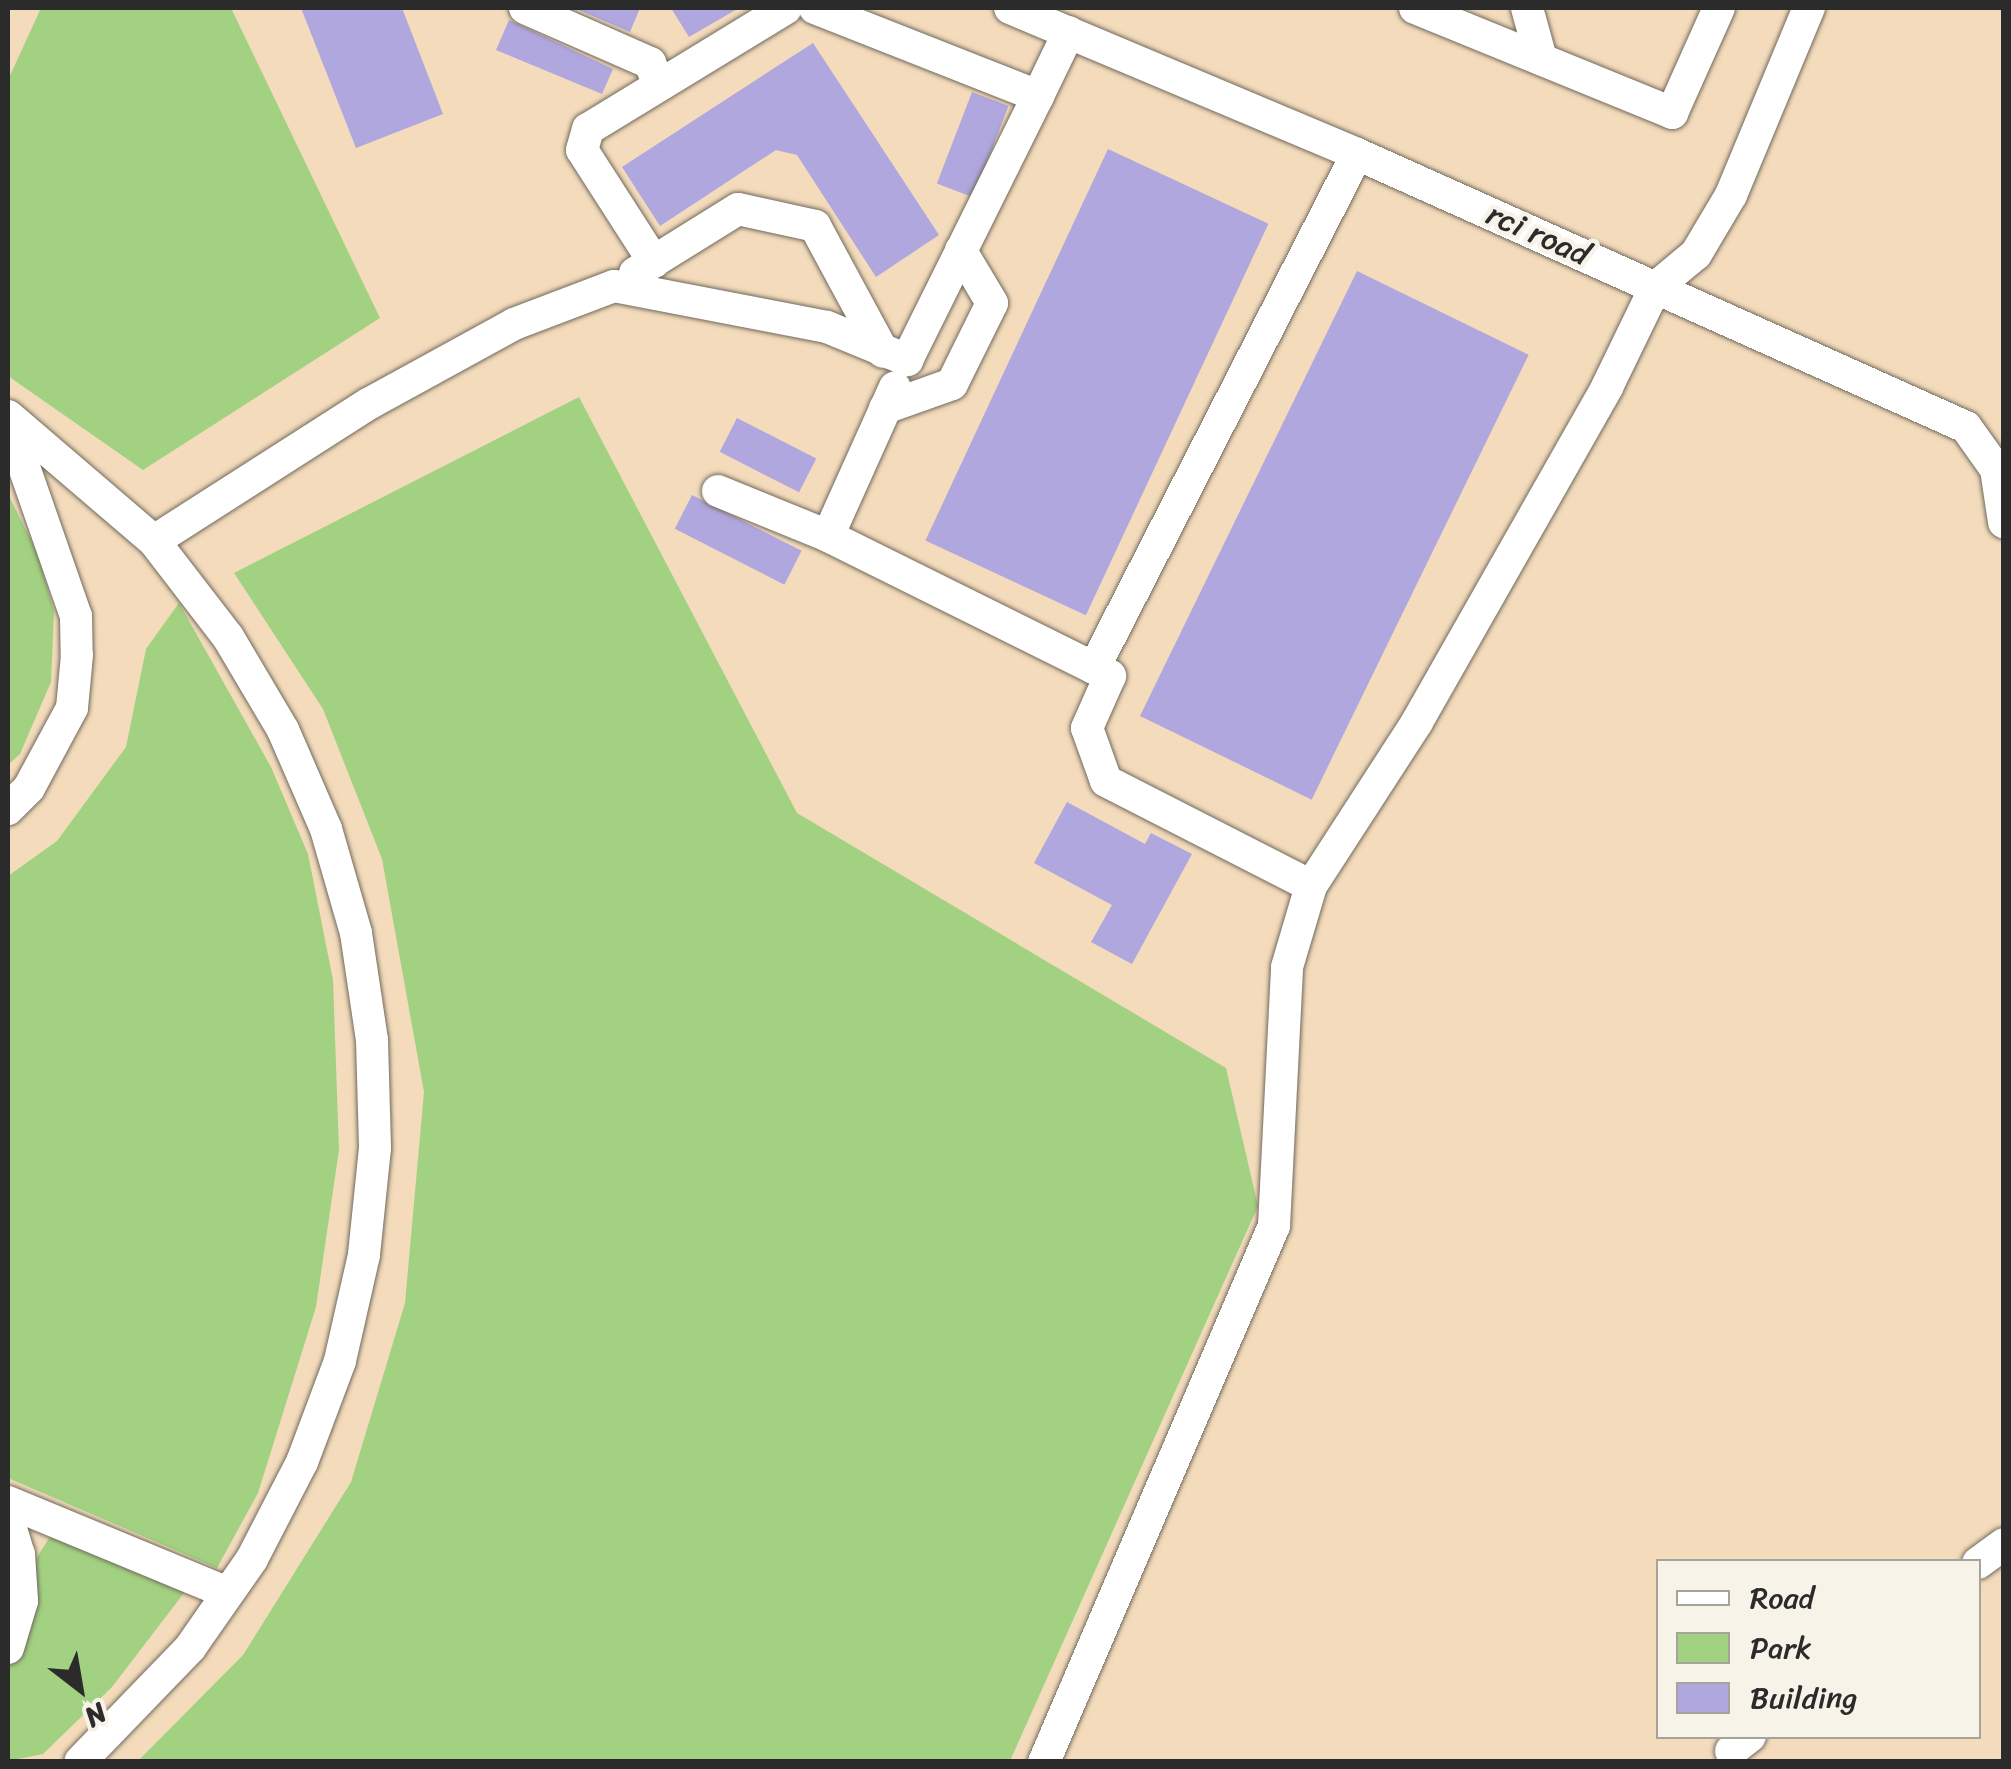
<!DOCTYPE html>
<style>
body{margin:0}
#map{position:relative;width:2011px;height:1769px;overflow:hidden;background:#f3dbbb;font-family:Sriracha,sans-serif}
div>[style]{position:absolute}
.green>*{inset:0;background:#a2d281}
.building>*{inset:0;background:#b0a7de;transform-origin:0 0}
.roads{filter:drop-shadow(0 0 2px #71695d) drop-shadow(0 0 2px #71695d)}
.minor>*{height:32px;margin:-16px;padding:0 16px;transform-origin:16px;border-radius:16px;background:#fff}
span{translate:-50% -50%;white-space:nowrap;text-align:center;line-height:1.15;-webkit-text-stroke:9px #f7f3e8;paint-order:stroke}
.street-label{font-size:32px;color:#2b2b2b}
.frame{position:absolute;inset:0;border:10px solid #2b2b2b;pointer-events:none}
.legend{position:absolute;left:1656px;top:1559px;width:325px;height:180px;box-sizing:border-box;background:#f7f3e8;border:2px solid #a5a39c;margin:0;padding:12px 18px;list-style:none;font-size:30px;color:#2b2b2b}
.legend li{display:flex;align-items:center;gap:20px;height:50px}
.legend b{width:50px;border:2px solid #a5a39c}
.north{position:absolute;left:30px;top:1639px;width:100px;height:100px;-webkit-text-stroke:8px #f7f3e8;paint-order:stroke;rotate:149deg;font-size:28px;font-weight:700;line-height:40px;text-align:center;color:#2b2b2b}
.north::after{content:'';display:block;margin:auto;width:35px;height:45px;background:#2b2b2b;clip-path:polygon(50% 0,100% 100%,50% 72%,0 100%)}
</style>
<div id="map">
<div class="green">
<div style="clip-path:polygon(41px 8px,231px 8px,380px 318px,143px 470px,8px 376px,8px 80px)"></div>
<div style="clip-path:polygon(579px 397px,797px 813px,1226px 1068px,1258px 1206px,1010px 1761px,138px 1761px,243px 1655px,351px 1482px,405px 1303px,424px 1092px,382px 859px,323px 709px,234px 573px)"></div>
<div style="clip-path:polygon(8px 494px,37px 552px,54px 611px,51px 682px,20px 754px,8px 765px)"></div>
<div style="clip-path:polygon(179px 603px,271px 767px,308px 854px,333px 980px,339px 1150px,316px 1307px,258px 1493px,217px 1568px,8px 1478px,8px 876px,57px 841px,126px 747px,146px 649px)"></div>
<div style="clip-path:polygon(51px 1535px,184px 1593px,112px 1687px,43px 1754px,8px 1761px,8px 1669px,30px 1627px,34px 1562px)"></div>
</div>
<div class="building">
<div style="clip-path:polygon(301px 8px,402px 8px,443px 114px,356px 148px)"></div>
<div style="clip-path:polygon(574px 8px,640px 8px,630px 32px)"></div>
<div style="clip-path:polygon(671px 8px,739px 8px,689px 37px)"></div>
<div style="clip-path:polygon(509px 20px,613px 69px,602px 94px,496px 50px)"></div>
<div style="clip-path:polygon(813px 43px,939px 235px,876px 277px,797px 155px,776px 150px,660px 226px,622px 167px)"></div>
<div style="left:972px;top:92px;width:39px;height:98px;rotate:21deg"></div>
<div style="left:1108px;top:149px;width:177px;height:432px;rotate:25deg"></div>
<div style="left:1357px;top:271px;width:191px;height:495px;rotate:26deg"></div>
<div style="left:737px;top:418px;width:89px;height:38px;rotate:27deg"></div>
<div style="left:692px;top:495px;width:123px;height:38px;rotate:27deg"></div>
<div style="clip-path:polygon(1067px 802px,1145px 844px,1151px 833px,1192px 854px,1132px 964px,1091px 942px,1112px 905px,1034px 863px)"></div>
</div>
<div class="roads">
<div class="minor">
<div style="left:525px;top:8px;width:137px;rotate:23.7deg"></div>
<div style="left:650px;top:63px;width:24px;rotate:68deg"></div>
<div style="left:1010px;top:8px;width:376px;rotate:22.8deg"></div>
<div style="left:1357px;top:154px;width:667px;rotate:24.15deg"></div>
<div style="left:1966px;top:427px;width:52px;rotate:54.5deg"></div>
<div style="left:1996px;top:469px;width:54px;rotate:81.4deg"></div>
<div style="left:1415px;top:8px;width:278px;rotate:22.2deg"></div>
<div style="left:1672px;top:113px;width:115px;rotate:-65.9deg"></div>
<div style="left:1527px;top:8px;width:53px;rotate:74.6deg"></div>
<div style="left:1038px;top:96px;width:71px;rotate:-64.2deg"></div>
<div style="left:654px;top:262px;width:133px;rotate:-122.7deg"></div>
<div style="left:582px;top:150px;width:22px;rotate:-74deg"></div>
<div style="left:588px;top:129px;width:232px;rotate:-31.4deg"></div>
<div style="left:635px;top:273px;width:121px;rotate:-31.9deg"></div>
<div style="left:738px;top:209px;width:79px;rotate:12.4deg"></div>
<div style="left:815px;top:226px;width:143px;rotate:61.6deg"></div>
<div style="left:885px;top:408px;width:71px;rotate:-19.7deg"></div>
<div style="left:952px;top:384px;width:90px;rotate:-63.7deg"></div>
<div style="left:992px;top:303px;width:61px;rotate:-120.8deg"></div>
<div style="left:8px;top:416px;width:192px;rotate:40.6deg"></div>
<div style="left:154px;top:541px;width:121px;rotate:52.4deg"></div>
<div style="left:228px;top:637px;width:108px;rotate:59.4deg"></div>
<div style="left:283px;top:730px;width:108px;rotate:66.5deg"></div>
<div style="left:326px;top:829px;width:108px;rotate:73.9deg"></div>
<div style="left:356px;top:933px;width:108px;rotate:81.5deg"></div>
<div style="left:372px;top:1040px;width:108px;rotate:88.4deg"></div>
<div style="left:375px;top:1148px;width:108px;rotate:95.9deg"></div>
<div style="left:364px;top:1255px;width:109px;rotate:102.8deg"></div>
<div style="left:340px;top:1361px;width:108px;rotate:110.6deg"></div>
<div style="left:302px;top:1462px;width:109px;rotate:117.3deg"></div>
<div style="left:252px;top:1559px;width:108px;rotate:124.9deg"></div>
<div style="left:190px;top:1648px;width:158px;rotate:134deg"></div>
<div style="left:8px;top:421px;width:207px;rotate:70.8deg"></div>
<div style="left:76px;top:616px;width:39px;rotate:89deg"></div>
<div style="left:77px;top:655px;width:53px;rotate:95.4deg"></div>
<div style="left:72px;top:708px;width:91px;rotate:118.3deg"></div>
<div style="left:29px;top:788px;width:30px;rotate:135deg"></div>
<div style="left:718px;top:491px;width:119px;rotate:22.2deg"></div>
<div style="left:828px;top:536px;width:315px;rotate:26.4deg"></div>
<div style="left:1110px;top:676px;width:57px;rotate:113.9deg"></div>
<div style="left:1087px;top:728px;width:56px;rotate:70.3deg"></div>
<div style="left:1106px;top:781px;width:230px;rotate:27.1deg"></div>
<div style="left:828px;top:536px;width:163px;rotate:-65.8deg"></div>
<div style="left:154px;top:541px;width:256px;rotate:-32.6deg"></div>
<div style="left:370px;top:403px;width:164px;rotate:-28.7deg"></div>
<div style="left:514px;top:324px;width:107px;rotate:-20.8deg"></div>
<div style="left:614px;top:286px;width:217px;rotate:10.9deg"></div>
<div style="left:827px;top:327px;width:87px;rotate:22.4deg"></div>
<div style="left:907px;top:360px;width:295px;rotate:-63.6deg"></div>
<div style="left:1038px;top:96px;width:240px;rotate:-158.5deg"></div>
<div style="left:1094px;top:668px;width:577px;rotate:-62.9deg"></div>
<div style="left:8px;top:1502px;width:238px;rotate:22.5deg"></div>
<div style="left:8px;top:1519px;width:37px;rotate:73deg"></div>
<div style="left:19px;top:1554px;width:47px;rotate:86.3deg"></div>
<div style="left:22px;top:1601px;width:49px;rotate:106.6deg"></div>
<div style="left:1978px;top:1563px;width:32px;rotate:-36deg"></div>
<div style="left:1731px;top:1751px;width:24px;rotate:-38deg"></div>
<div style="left:1044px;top:1762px;width:583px;rotate:-66.78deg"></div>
<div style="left:1274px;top:1226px;width:259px;rotate:-87.1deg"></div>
<div style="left:1287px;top:967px;width:84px;rotate:-73.5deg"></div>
<div style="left:1311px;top:886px;width:195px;rotate:-57.1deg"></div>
<div style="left:1417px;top:722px;width:385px;rotate:-60.4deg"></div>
<div style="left:1607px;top:387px;width:110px;rotate:-64.1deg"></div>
<div style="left:1655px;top:288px;width:53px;rotate:-39.7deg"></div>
<div style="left:1696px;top:254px;width:69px;rotate:-59.3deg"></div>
<div style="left:1731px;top:195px;width:203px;rotate:-67.4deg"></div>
</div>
</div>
<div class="street-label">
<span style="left:1538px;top:235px;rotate:24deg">rci road</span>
</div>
<div class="frame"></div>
<ul class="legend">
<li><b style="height:12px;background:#fff"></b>Road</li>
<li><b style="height:28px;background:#a2d281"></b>Park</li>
<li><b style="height:28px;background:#b0a7de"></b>Building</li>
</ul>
<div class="north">N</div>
</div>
